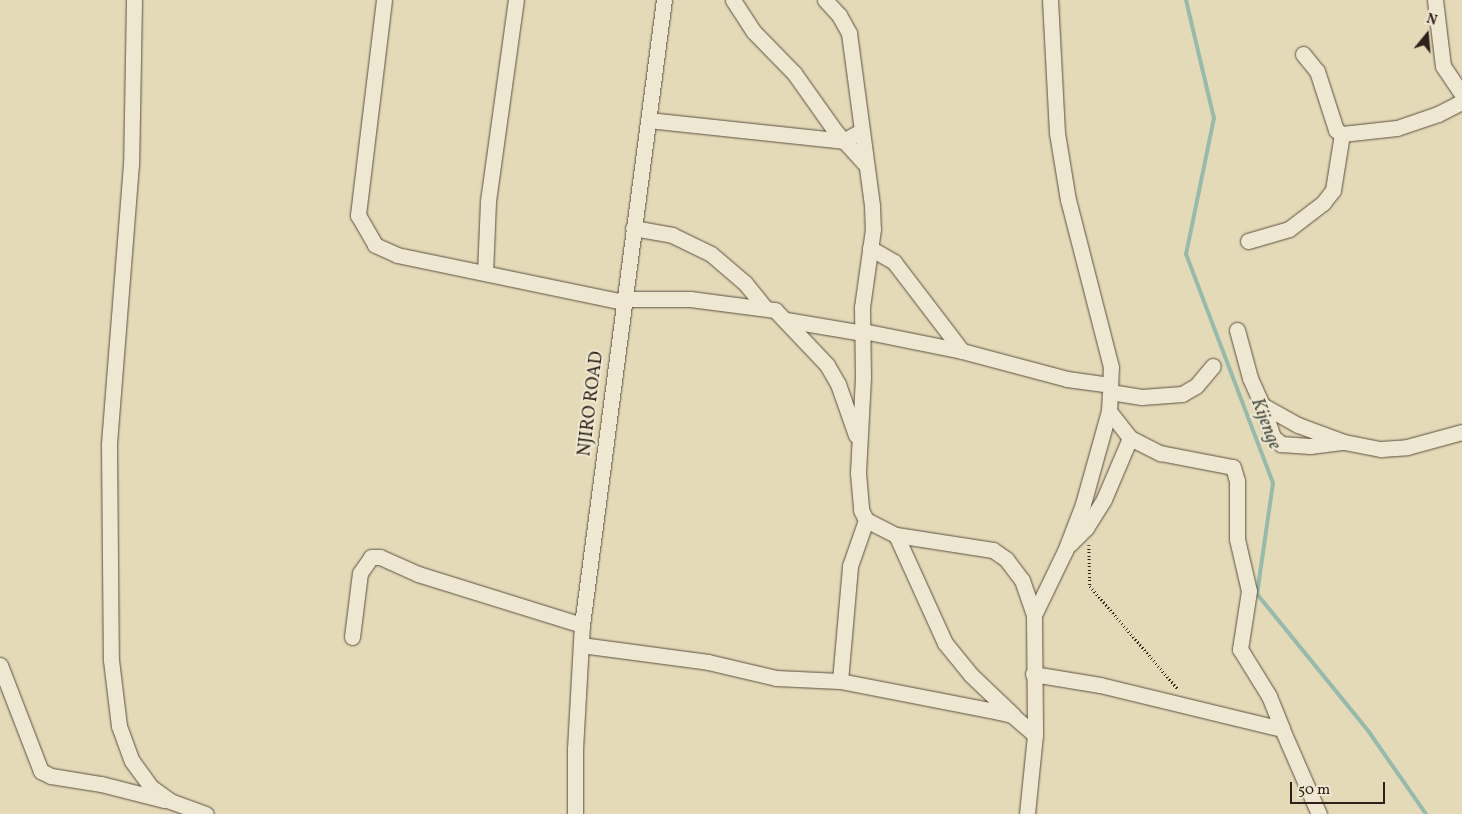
<!DOCTYPE html>
<style>
body{margin:0}
#map{position:relative;width:1462px;height:814px;overflow:hidden;background:#e5dab8;font-family:Vollkorn,serif}
div>[style]{position:absolute}
.stream>*{height:4px;margin:-2px;padding:0 2px;transform-origin:2px;border-radius:2px;background:#96bbad}
.path>*{height:2.5px;margin-top:-1.25px;transform-origin:0;background:repeating-linear-gradient(90deg,#2d2219 0 1px,transparent 0 3.5px)}
.roads{filter:drop-shadow(0 0 1px #5b5041) drop-shadow(0 0 1px #5b5041)}
.minor>*{height:15px;margin:-7.5px;padding:0 7.5px;transform-origin:7.5px;border-radius:7.5px;background:#eee7d1}
span{translate:-50% -50%;white-space:nowrap;text-align:center;line-height:1.15;-webkit-text-stroke:4px #eee7d1;paint-order:stroke}
.street-label{font-size:18px;color:#2d2219}
.water-label{font-size:19px;color:#4c5045;font-style:italic}
.north{position:absolute;left:1402px;top:10px;width:50px;height:50px;-webkit-text-stroke:4px #eee7d1;paint-order:stroke;rotate:17deg;font-size:14px;font-weight:700;line-height:20px;text-align:center;color:#2d2219}
.north::after{content:'';display:block;margin:auto;width:18px;height:22px;background:#2d2219;clip-path:polygon(50% 0,100% 100%,50% 72%,0 100%)}
.scale{position:absolute;left:1290px;top:782px;width:95px;height:22px;box-sizing:border-box;border:2px solid #2d2219;border-top:0;padding-left:6px;font-size:15px;line-height:18px;white-space:nowrap;color:#2d2219;-webkit-text-stroke:4px #eee7d1;paint-order:stroke}
</style>
<div id="map">
<div class="stream">
<div style="left:1186px;top:0;width:121px;rotate:76.7deg"></div>
<div style="left:1214px;top:118px;width:139px;rotate:101.6deg"></div>
<div style="left:1186px;top:254px;width:245px;rotate:69.2deg"></div>
<div style="left:1273px;top:483px;width:112px;rotate:98.2deg"></div>
<div style="left:1257px;top:594px;width:178px;rotate:50.9deg"></div>
<div style="left:1369px;top:732px;width:100px;rotate:55.2deg"></div>
</div>
<div class="path">
<div style="left:1089px;top:545px;width:41px;rotate:88.6deg"></div>
<div style="left:1090px;top:586px;width:135px;rotate:49.5deg"></div>
</div>
<div class="roads">
<div class="minor">
<div style="left:134px;top:0;width:164px;rotate:91deg"></div>
<div style="left:131px;top:164px;width:282px;rotate:94.5deg"></div>
<div style="left:109px;top:445px;width:215px;rotate:89.5deg"></div>
<div style="left:111px;top:660px;width:66px;rotate:83.1deg"></div>
<div style="left:119px;top:726px;width:37px;rotate:70deg"></div>
<div style="left:132px;top:761px;width:32px;rotate:54deg"></div>
<div style="left:151px;top:787px;width:24px;rotate:36deg"></div>
<div style="left:170px;top:801px;width:38px;rotate:20deg"></div>
<div style="left:384px;top:0;width:217px;rotate:96.9deg"></div>
<div style="left:358px;top:215px;width:34px;rotate:60deg"></div>
<div style="left:375px;top:245px;width:24px;rotate:24deg"></div>
<div style="left:397px;top:255px;width:232px;rotate:11.7deg"></div>
<div style="left:733px;top:0;width:37px;rotate:57deg"></div>
<div style="left:753px;top:31px;width:59px;rotate:45.7deg"></div>
<div style="left:794px;top:73px;width:71px;rotate:54.7deg"></div>
<div style="left:835px;top:131px;width:45px;rotate:47.7deg"></div>
<div style="left:825px;top:0;width:21px;rotate:47deg"></div>
<div style="left:839px;top:15px;width:21px;rotate:61deg"></div>
<div style="left:849px;top:33px;width:174px;rotate:82.4deg"></div>
<div style="left:872px;top:205px;width:24px;rotate:88deg"></div>
<div style="left:873px;top:229px;width:79px;rotate:98deg"></div>
<div style="left:862px;top:307px;width:70px;rotate:89.2deg"></div>
<div style="left:863px;top:377px;width:96px;rotate:93deg"></div>
<div style="left:858px;top:473px;width:37px;rotate:85deg"></div>
<div style="left:861px;top:510px;width:11px;rotate:63deg"></div>
<div style="left:866px;top:520px;width:34px;rotate:27deg"></div>
<div style="left:896px;top:535px;width:98px;rotate:8.8deg"></div>
<div style="left:993px;top:550px;width:16px;rotate:35deg"></div>
<div style="left:1006px;top:559px;width:26px;rotate:53deg"></div>
<div style="left:1022px;top:580px;width:37px;rotate:71deg"></div>
<div style="left:1034px;top:615px;width:120px;rotate:89.5deg"></div>
<div style="left:1035px;top:735px;width:79px;rotate:95.8deg"></div>
<div style="left:1435px;top:0;width:66px;rotate:83.1deg"></div>
<div style="left:1443px;top:66px;width:34px;rotate:56deg"></div>
<div style="left:1303px;top:54px;width:22px;rotate:51deg"></div>
<div style="left:1317px;top:71px;width:62px;rotate:72.1deg"></div>
<div style="left:1336px;top:130px;width:7px;rotate:34deg"></div>
<div style="left:1342px;top:134px;width:55px;rotate:-6.2deg"></div>
<div style="left:1397px;top:128px;width:43px;rotate:-18.9deg"></div>
<div style="left:1438px;top:114px;width:27px;rotate:-27deg"></div>
<div style="left:648px;top:120px;width:196px;rotate:6.1deg"></div>
<div style="left:843px;top:141px;width:21px;rotate:-29deg"></div>
<div style="left:633px;top:228px;width:40px;rotate:10deg"></div>
<div style="left:672px;top:235px;width:43px;rotate:26deg"></div>
<div style="left:711px;top:254px;width:45px;rotate:40.5deg"></div>
<div style="left:745px;top:283px;width:32px;rotate:51deg"></div>
<div style="left:1248px;top:241px;width:43px;rotate:-16.3deg"></div>
<div style="left:1289px;top:229px;width:43px;rotate:-37.4deg"></div>
<div style="left:1323px;top:203px;width:16px;rotate:-52deg"></div>
<div style="left:1333px;top:190px;width:57px;rotate:-80.9deg"></div>
<div style="left:870px;top:248px;width:28px;rotate:30deg"></div>
<div style="left:894px;top:262px;width:112px;rotate:52.6deg"></div>
<div style="left:485px;top:273px;width:72px;rotate:-87.6deg"></div>
<div style="left:488px;top:201px;width:203px;rotate:-82.1deg"></div>
<div style="left:625px;top:299px;width:65px"></div>
<div style="left:690px;top:299px;width:86px;rotate:7.4deg"></div>
<div style="left:775px;top:310px;width:76px;rotate:46.6deg"></div>
<div style="left:827px;top:365px;width:22px;rotate:60deg"></div>
<div style="left:838px;top:384px;width:54px;rotate:70.6deg"></div>
<div style="left:786px;top:320px;width:78px;rotate:9.6deg"></div>
<div style="left:1237px;top:330px;width:50px;rotate:74.8deg"></div>
<div style="left:1250px;top:378px;width:30px;rotate:66deg"></div>
<div style="left:1262px;top:405px;width:41px;rotate:29.1deg"></div>
<div style="left:1298px;top:425px;width:49px;rotate:20.3deg"></div>
<div style="left:1344px;top:442px;width:38px;rotate:11deg"></div>
<div style="left:1381px;top:449px;width:26px;rotate:-4deg"></div>
<div style="left:1407px;top:447px;width:57px;rotate:-15.3deg"></div>
<div style="left:863px;top:331px;width:101px;rotate:11.4deg"></div>
<div style="left:962px;top:351px;width:109px;rotate:14.9deg"></div>
<div style="left:1067px;top:379px;width:43px;rotate:7.9deg"></div>
<div style="left:1110px;top:392px;width:32px;rotate:9deg"></div>
<div style="left:1142px;top:397px;width:40px;rotate:-4.3deg"></div>
<div style="left:1182px;top:394px;width:16px;rotate:-30deg"></div>
<div style="left:1196px;top:386px;width:26px;rotate:-50deg"></div>
<div style="left:1262px;top:405px;width:34px;rotate:71deg"></div>
<div style="left:1273px;top:437px;width:11px;rotate:41deg"></div>
<div style="left:1281px;top:444px;width:29px;rotate:4deg"></div>
<div style="left:1310px;top:446px;width:32px;rotate:-7deg"></div>
<div style="left:1109px;top:411px;width:34px;rotate:52deg"></div>
<div style="left:1130px;top:438px;width:34px;rotate:27deg"></div>
<div style="left:1160px;top:453px;width:74px;rotate:10.9deg"></div>
<div style="left:1233px;top:467px;width:15px;rotate:74deg"></div>
<div style="left:1237px;top:481px;width:58px;rotate:90deg"></div>
<div style="left:1237px;top:539px;width:53px;rotate:77deg"></div>
<div style="left:1249px;top:591px;width:59px;rotate:98.8deg"></div>
<div style="left:1240px;top:649px;width:55px;rotate:58.3deg"></div>
<div style="left:1269px;top:696px;width:35px;rotate:68deg"></div>
<div style="left:896px;top:535px;width:119px;rotate:65.6deg"></div>
<div style="left:945px;top:643px;width:41px;rotate:50.9deg"></div>
<div style="left:971px;top:675px;width:58px;rotate:43.6deg"></div>
<div style="left:1070px;top:544px;width:23px;rotate:-45deg"></div>
<div style="left:1086px;top:528px;width:34px;rotate:-58deg"></div>
<div style="left:1104px;top:499px;width:66px;rotate:-66.9deg"></div>
<div style="left:1034px;top:615px;width:71px;rotate:-64.2deg"></div>
<div style="left:1065px;top:551px;width:50px;rotate:-69deg"></div>
<div style="left:1083px;top:504px;width:97px;rotate:-74.4deg"></div>
<div style="left:1109px;top:411px;width:19px;rotate:-87deg"></div>
<div style="left:1110px;top:392px;width:25px;rotate:-88deg"></div>
<div style="left:1111px;top:367px;width:172px;rotate:-104.4deg"></div>
<div style="left:1068px;top:200px;width:68px;rotate:-99.3deg"></div>
<div style="left:1057px;top:133px;width:133px;rotate:-93deg"></div>
<div style="left:352px;top:637px;width:64px;rotate:-82.9deg"></div>
<div style="left:360px;top:573px;width:19px;rotate:-55deg"></div>
<div style="left:371px;top:557px;width:9px"></div>
<div style="left:380px;top:557px;width:42px;rotate:24.1deg"></div>
<div style="left:418px;top:574px;width:172px;rotate:17.3deg"></div>
<div style="left:581px;top:645px;width:128px;rotate:7.6deg"></div>
<div style="left:708px;top:662px;width:70px;rotate:13.2deg"></div>
<div style="left:776px;top:678px;width:64px;rotate:2.7deg"></div>
<div style="left:840px;top:681px;width:162px;rotate:11deg"></div>
<div style="left:999px;top:712px;width:13px;rotate:13deg"></div>
<div style="left:1012px;top:715px;width:30px;rotate:41deg"></div>
<div style="left:0;top:665px;width:114px;rotate:68.9deg"></div>
<div style="left:41px;top:771px;width:11px;rotate:27deg"></div>
<div style="left:51px;top:776px;width:51px;rotate:9.1deg"></div>
<div style="left:101px;top:784px;width:65px;rotate:14.3deg"></div>
<div style="left:1033px;top:674px;width:68px;rotate:9.3deg"></div>
<div style="left:1100px;top:685px;width:187px;rotate:13.6deg"></div>
<div style="left:1282px;top:729px;width:93px;rotate:66.5deg"></div>
<div style="left:840px;top:681px;width:115px;rotate:-85deg"></div>
<div style="left:850px;top:566px;width:49px;rotate:-70.8deg"></div>
<div style="left:575px;top:814px;width:65px;rotate:-90deg"></div>
<div style="left:575px;top:749px;width:124px;rotate:-86.8deg"></div>
<div style="left:582px;top:625px;width:630px;rotate:-82.53deg"></div>
</div>
</div>
<div class="street-label">
<span style="left:592px;top:404px;rotate:-83deg">NJIRO ROAD</span>
</div>
<div class="water-label">
<span style="left:1265px;top:424px;rotate:69deg">Kijenge</span>
</div>
<div class="north">N</div>
<div class="scale">50 m</div>
</div>
